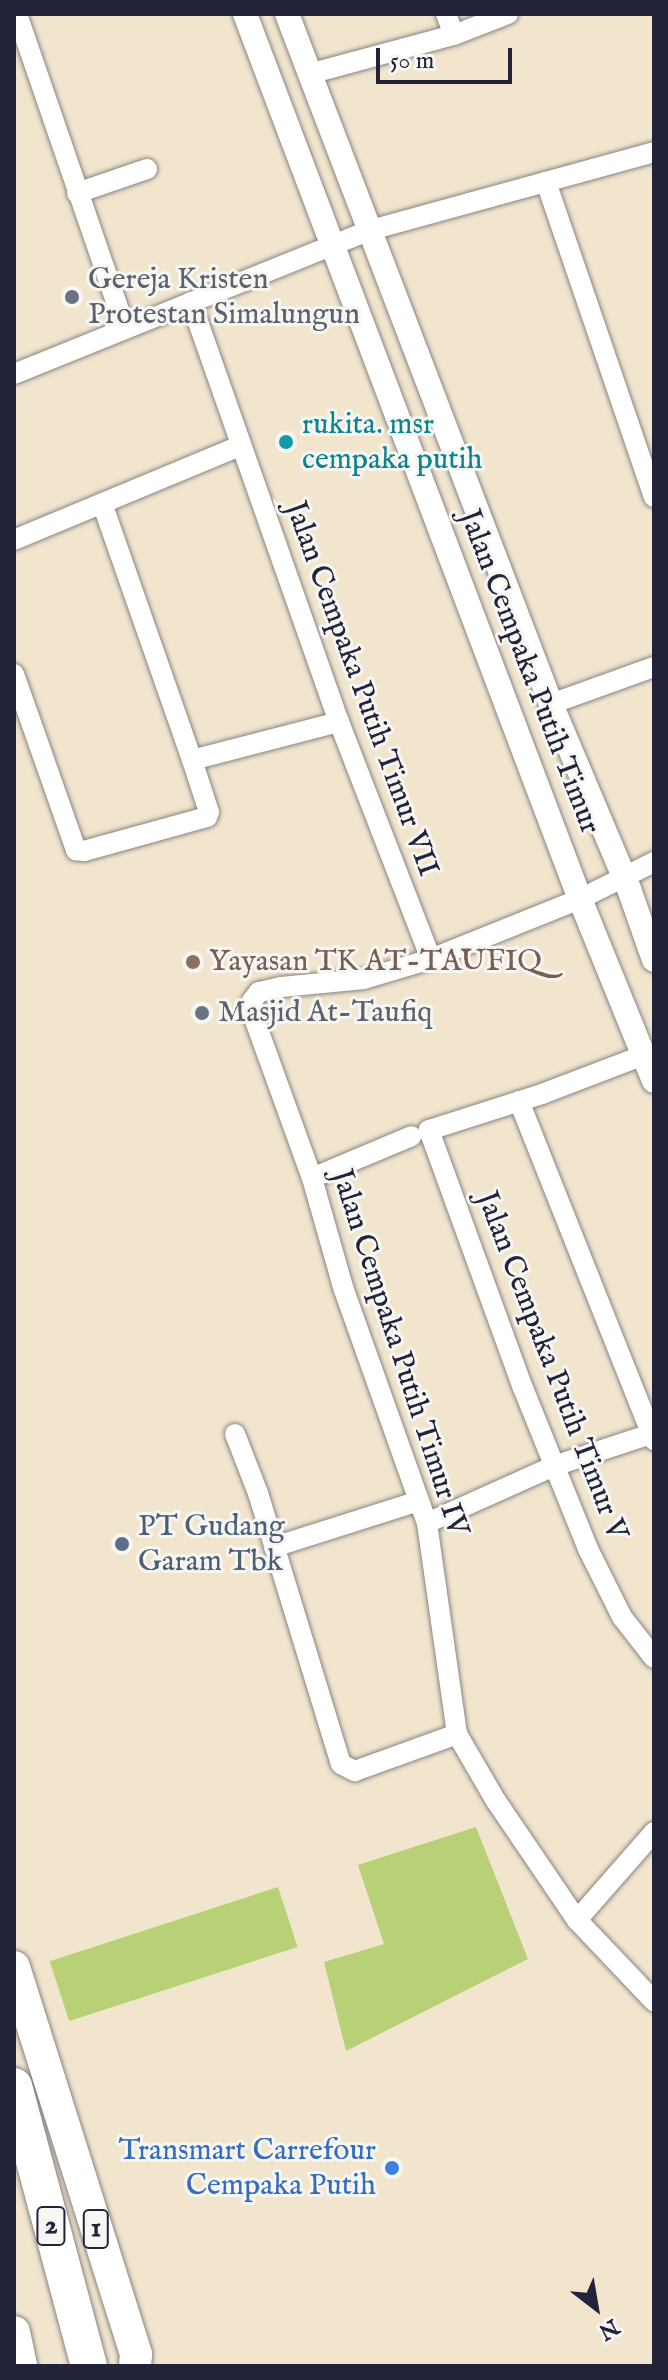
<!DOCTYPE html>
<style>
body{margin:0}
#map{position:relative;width:668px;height:2380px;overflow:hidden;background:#f1e5cd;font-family:"IM FELL English",serif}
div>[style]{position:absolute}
.green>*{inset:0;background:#b9d176;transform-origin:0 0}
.roads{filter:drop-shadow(0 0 2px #8a8484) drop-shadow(0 0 2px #8a8484)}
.minor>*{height:20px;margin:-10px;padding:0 10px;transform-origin:10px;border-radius:10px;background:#fff}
.tertiary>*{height:24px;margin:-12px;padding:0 12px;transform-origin:12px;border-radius:12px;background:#fff}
.trunk>*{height:32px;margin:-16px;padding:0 16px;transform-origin:16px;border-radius:16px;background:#fff}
.motorway>*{height:36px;margin:-18px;padding:0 18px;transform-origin:18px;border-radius:18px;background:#fff}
.dots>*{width:22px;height:22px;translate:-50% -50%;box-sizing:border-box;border:4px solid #f6f6f2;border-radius:50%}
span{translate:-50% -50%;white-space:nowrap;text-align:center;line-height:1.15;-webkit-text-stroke:6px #f6f6f2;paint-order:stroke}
.shield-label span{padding:2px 6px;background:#f6f6f2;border:2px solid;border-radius:6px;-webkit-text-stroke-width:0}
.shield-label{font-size:28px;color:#22223b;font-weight:700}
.worship-label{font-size:30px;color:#5b616d}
.left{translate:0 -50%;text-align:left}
.culture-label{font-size:30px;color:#0d838f}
.street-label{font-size:30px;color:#22223b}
.education-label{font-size:30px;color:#785e54}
.service-label{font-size:30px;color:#4e5e75}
.shop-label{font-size:30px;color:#366cbe}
.right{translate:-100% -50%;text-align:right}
.frame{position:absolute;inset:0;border:16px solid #22223b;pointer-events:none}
.north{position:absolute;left:556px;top:2268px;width:80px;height:80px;-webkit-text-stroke:6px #f6f6f2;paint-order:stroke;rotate:149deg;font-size:22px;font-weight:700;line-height:32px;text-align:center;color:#22223b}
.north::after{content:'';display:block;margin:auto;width:28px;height:36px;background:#22223b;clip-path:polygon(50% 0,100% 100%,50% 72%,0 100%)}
.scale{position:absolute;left:376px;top:48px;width:136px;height:36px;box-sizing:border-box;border:4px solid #22223b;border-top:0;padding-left:10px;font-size:24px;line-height:28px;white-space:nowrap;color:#22223b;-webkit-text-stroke:6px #f6f6f2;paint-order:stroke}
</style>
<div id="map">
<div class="green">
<div style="clip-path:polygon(476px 1827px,528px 1959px,346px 2051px,324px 1962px,384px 1944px,358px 1865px)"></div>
<div style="left:278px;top:1887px;width:63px;height:240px;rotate:72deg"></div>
</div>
<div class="roads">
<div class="minor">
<div style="left:17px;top:14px;width:331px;rotate:71deg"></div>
<div style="left:446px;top:14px;width:22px;rotate:69deg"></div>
<div style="left:309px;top:74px;width:150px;rotate:-15.1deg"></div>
<div style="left:454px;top:35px;width:58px;rotate:-21.3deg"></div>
<div style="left:546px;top:182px;width:333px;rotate:71.1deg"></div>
<div style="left:77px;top:193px;width:74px;rotate:-18.9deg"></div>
<div style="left:191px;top:302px;width:445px;rotate:70.6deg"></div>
<div style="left:339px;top:722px;width:254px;rotate:68.8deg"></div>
<div style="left:14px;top:374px;width:385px;rotate:-22deg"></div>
<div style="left:371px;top:230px;width:294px;rotate:-15.4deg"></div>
<div style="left:14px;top:540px;width:245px;rotate:-22.6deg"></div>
<div style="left:14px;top:674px;width:187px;rotate:70.6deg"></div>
<div style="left:76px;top:850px;width:8px;rotate:7deg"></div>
<div style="left:84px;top:851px;width:128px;rotate:-15.5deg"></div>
<div style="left:207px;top:817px;width:5px;rotate:-68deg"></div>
<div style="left:209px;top:812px;width:55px;rotate:-108.1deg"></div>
<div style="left:192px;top:760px;width:272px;rotate:-109.3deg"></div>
<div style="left:551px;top:704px;width:109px;rotate:-19.8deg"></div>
<div style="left:192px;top:760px;width:152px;rotate:-14.5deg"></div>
<div style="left:654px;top:862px;width:83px;rotate:153.4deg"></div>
<div style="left:580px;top:899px;width:161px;rotate:158.1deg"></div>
<div style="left:431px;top:959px;width:70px;rotate:163.4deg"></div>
<div style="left:364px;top:979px;width:83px;rotate:174.5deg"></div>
<div style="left:281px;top:987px;width:23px;rotate:167deg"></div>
<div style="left:259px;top:992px;width:11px;rotate:128deg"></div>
<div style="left:252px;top:1001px;width:17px;rotate:83deg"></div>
<div style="left:254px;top:1018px;width:170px;rotate:70.1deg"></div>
<div style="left:312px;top:1178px;width:116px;rotate:74.1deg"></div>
<div style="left:344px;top:1290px;width:247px;rotate:70.4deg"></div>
<div style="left:427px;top:1523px;width:213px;rotate:81.9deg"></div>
<div style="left:457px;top:1734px;width:78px;rotate:59.8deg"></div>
<div style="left:496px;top:1801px;width:144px;rotate:55.8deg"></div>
<div style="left:577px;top:1920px;width:112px;rotate:46.5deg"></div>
<div style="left:644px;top:1055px;width:109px;rotate:159.1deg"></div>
<div style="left:542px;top:1094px;width:119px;rotate:162.3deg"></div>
<div style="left:429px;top:1130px;width:275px;rotate:70deg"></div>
<div style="left:523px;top:1388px;width:174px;rotate:68deg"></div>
<div style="left:588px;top:1549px;width:76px;rotate:63.4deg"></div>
<div style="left:622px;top:1617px;width:52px;rotate:52deg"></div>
<div style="left:519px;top:1101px;width:365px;rotate:68.3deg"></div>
<div style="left:312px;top:1178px;width:108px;rotate:-22.8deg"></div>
<div style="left:235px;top:1434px;width:63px;rotate:68.7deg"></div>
<div style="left:258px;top:1493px;width:283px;rotate:73deg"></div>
<div style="left:341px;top:1764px;width:16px;rotate:27deg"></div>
<div style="left:355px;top:1771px;width:109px;rotate:-19.9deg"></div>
<div style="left:427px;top:1523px;width:139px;rotate:-24.2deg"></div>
<div style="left:554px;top:1466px;width:105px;rotate:-18.3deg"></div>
<div style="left:274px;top:1547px;width:152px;rotate:-17.6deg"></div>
<div style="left:577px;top:1920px;width:117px;rotate:-48.8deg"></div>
</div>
<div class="tertiary">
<div style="left:245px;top:14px;width:946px;rotate:69.27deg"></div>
<div style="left:580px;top:899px;width:196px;rotate:67.9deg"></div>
<div style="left:287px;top:14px;width:739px;rotate:69.06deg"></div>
<div style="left:551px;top:704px;width:201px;rotate:67.1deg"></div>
<div style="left:629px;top:889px;width:75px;rotate:70.6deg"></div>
</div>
<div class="trunk">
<div style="left:14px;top:1967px;width:406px;rotate:72.5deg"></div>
<div style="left:136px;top:2354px;width:12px;rotate:95deg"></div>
<div style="left:14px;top:2332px;width:35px;rotate:78deg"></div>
</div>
<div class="motorway">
<div style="left:14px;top:2086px;width:290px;rotate:75deg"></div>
</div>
</div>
<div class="dots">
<div style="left:72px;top:297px;background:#6b7280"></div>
<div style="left:286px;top:442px;background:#0f9aa8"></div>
<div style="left:193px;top:962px;background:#8d6e63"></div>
<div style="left:202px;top:1013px;background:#6b7280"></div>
<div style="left:122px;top:1544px;background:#5c6f8a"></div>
<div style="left:392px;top:2168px;background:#3f7fe0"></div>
</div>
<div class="shield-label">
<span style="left:51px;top:2226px">2</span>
<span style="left:96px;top:2229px">1</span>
</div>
<div class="worship-label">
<span class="left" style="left:88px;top:297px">Gereja Kristen<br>Protestan Simalungun</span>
<span class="left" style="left:218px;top:1013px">Masjid At-Taufiq</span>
</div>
<div class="culture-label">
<span class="left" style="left:302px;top:442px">rukita. msr<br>cempaka putih</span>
</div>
<div class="street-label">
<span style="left:529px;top:672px;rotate:69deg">Jalan Cempaka Putih Timur</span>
<span style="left:361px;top:689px;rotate:70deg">Jalan Cempaka Putih Timur VII</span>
<span style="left:399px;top:1353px;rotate:72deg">Jalan Cempaka Putih Timur IV</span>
<span style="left:551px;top:1366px;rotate:69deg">Jalan Cempaka Putih Timur V</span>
</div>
<div class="education-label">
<span class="left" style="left:209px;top:962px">Yayasan TK AT-TAUFIQ</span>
</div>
<div class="service-label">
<span class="left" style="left:138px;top:1544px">PT Gudang<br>Garam Tbk</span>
</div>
<div class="shop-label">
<span class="right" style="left:376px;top:2168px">Transmart Carrefour<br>Cempaka Putih</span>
</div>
<div class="frame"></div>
<div class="north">N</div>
<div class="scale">50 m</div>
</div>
